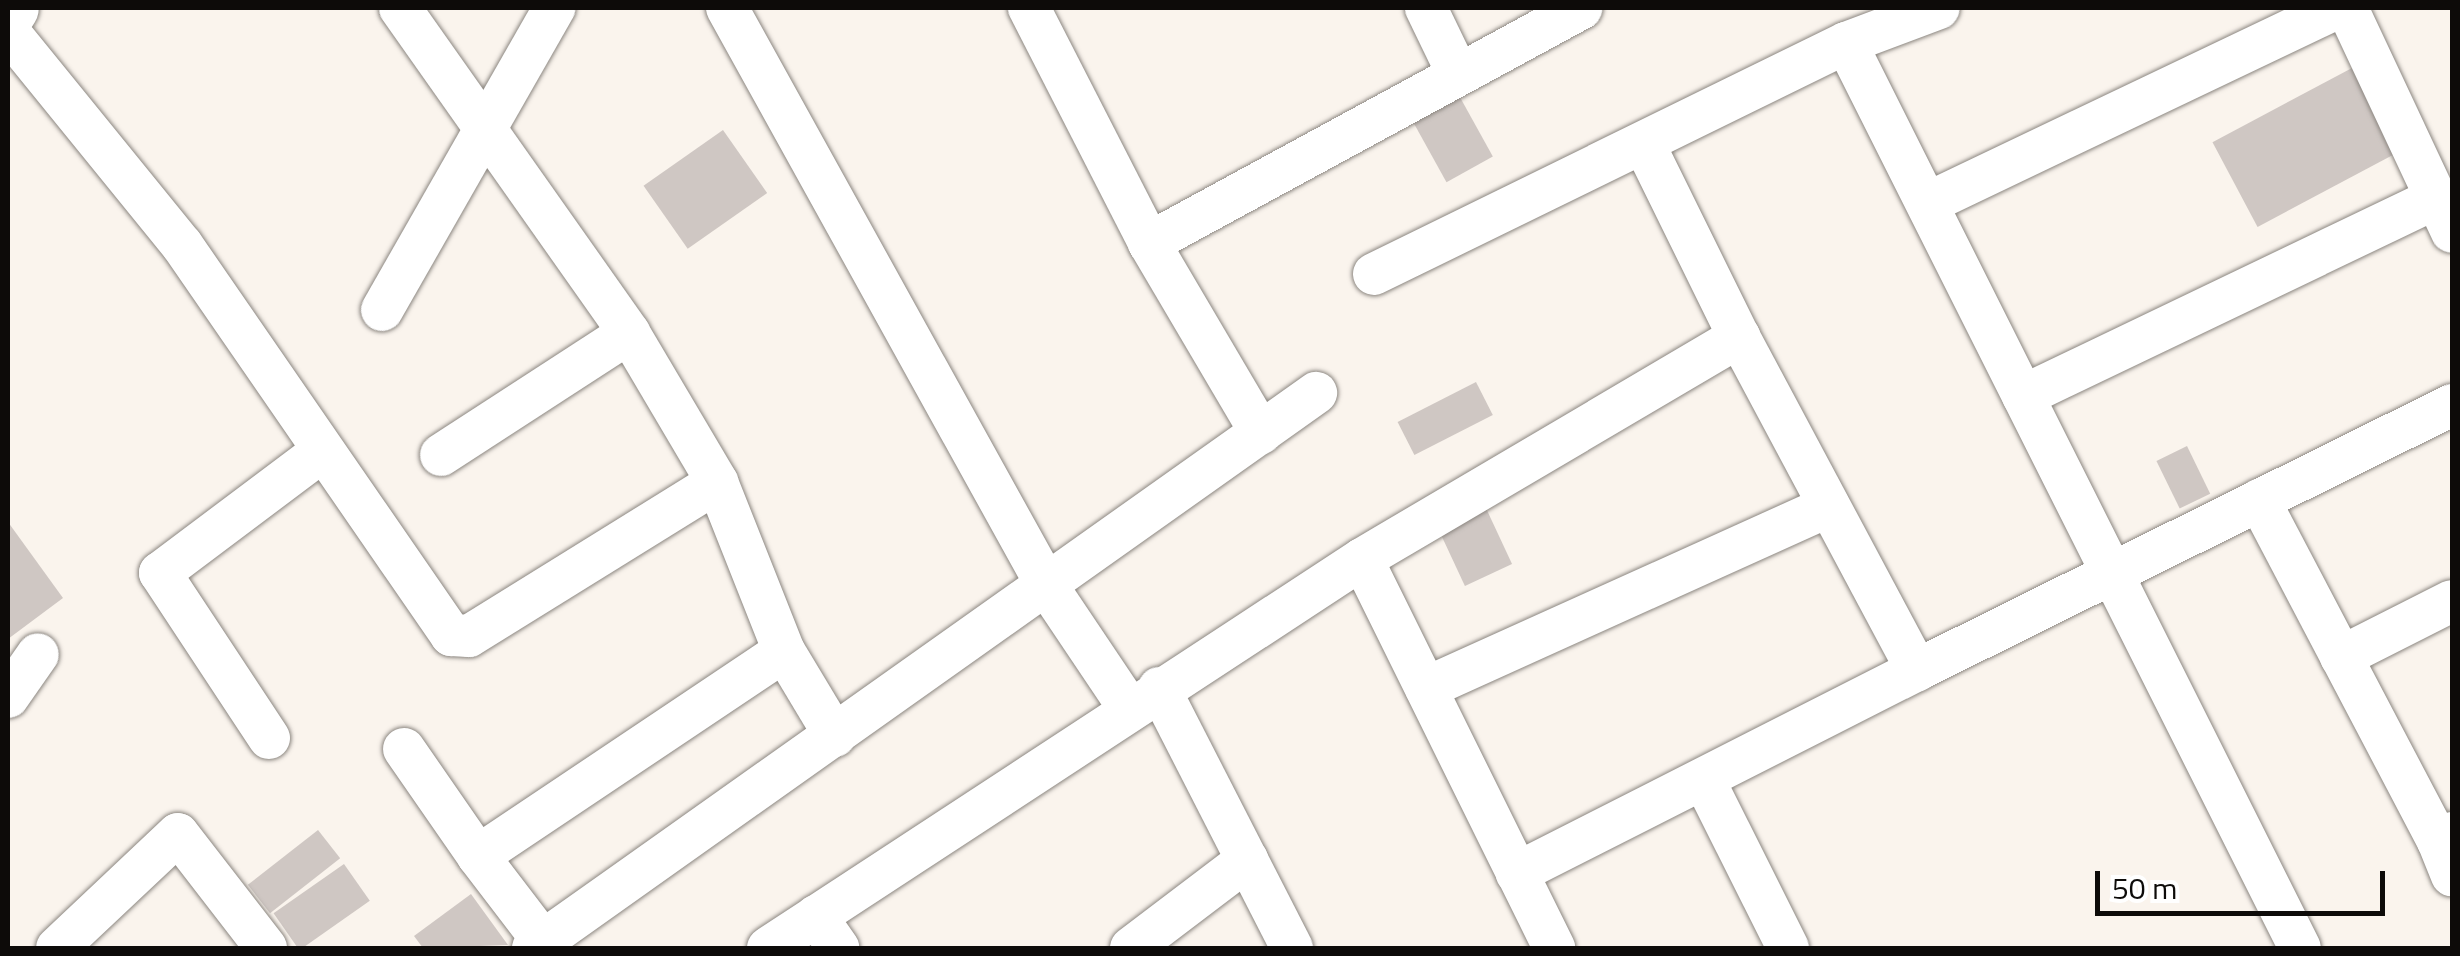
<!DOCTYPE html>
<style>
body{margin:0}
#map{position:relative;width:2460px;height:956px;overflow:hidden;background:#faf4ed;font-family:"Titillium Web",sans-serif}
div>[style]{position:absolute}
.building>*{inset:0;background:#cfc7c3;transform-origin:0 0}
.roads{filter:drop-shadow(0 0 2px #8b8680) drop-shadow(0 0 2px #8b8680)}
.minor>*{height:42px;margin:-21px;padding:0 21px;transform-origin:21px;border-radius:21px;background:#fff}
.major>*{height:52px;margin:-26px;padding:0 26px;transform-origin:26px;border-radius:26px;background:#fff}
span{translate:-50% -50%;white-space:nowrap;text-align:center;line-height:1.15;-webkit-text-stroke:10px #fff;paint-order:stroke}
.frame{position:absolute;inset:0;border:10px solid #0d0b09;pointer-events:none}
.scale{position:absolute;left:2095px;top:871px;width:290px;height:45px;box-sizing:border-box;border:5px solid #0d0b09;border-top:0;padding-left:12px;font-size:30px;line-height:35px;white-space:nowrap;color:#0d0b09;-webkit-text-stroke:8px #fff;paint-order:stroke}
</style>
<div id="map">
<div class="building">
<div style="left:2352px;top:68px;width:96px;height:158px;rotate:62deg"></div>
<div style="left:1456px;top:90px;width:76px;height:53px;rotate:61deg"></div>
<div style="left:723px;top:130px;width:77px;height:97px;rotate:55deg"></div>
<div style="left:1476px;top:382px;width:37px;height:88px;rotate:63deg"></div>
<div style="left:2187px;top:446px;width:53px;height:34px;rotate:64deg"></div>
<div style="left:1485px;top:506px;width:64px;height:52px;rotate:65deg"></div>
<div style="clip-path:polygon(8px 522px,63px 598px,8px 639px)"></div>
<div style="left:318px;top:830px;width:36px;height:89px;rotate:52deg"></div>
<div style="left:344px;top:864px;width:45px;height:86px;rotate:55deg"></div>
<div style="clip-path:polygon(471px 894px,508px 945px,423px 948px,414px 936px)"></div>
</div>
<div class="roads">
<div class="minor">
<div style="left:400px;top:8px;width:398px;rotate:54.8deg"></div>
<div style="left:629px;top:333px;width:173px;rotate:59.4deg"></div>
<div style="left:717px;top:482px;width:182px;rotate:68.4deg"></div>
<div style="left:784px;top:651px;width:99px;rotate:59deg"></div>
<div style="left:727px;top:8px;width:661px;rotate:61.03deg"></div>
<div style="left:1047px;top:586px;width:147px;rotate:56.1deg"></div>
<div style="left:1029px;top:8px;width:264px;rotate:62.9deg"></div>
<div style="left:1426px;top:8px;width:71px;rotate:64.2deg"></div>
<div style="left:2347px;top:8px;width:247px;rotate:64.9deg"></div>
<div style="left:8px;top:31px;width:276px;rotate:50.9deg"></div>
<div style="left:182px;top:245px;width:474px;rotate:55.4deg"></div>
<div style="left:451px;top:635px;width:18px;rotate:3deg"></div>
<div style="left:469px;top:636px;width:292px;rotate:-31.8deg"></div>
<div style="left:1846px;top:43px;width:1012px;rotate:63.36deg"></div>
<div style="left:1645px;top:146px;width:213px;rotate:63.8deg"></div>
<div style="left:1928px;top:203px;width:453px;rotate:-25.5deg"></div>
<div style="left:1374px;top:274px;width:525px;rotate:-26.08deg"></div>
<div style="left:1846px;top:43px;width:99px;rotate:-20.6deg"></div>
<div style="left:382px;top:310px;width:348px;rotate:-60.3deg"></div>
<div style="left:2023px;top:396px;width:459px;rotate:-25.6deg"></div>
<div style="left:1261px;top:433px;width:221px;rotate:-120.5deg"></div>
<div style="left:1149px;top:243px;width:492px;rotate:-28.5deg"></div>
<div style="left:441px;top:455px;width:224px;rotate:-33deg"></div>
<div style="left:2259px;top:500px;width:385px;rotate:62.3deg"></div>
<div style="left:2438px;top:841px;width:16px;rotate:-30deg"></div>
<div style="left:1362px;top:559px;width:438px;rotate:-30.5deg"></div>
<div style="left:1739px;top:337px;width:378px;rotate:61.9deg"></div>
<div style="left:1917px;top:670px;width:449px;rotate:153.1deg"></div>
<div style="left:2341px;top:657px;width:124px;rotate:-26.8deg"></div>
<div style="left:1917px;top:670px;width:597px;rotate:-26.35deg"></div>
<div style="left:1159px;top:688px;width:292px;rotate:62.9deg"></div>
<div style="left:1426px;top:688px;width:442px;rotate:-24.3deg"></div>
<div style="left:8px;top:697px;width:52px;rotate:-55.1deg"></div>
<div style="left:269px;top:738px;width:198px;rotate:-123.4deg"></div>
<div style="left:160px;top:573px;width:201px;rotate:-36.9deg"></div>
<div style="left:404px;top:749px;width:130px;rotate:55.3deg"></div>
<div style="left:1706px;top:784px;width:183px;rotate:63.4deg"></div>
<div style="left:2438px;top:841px;width:37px;rotate:68deg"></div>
<div style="left:816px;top:916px;width:39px;rotate:55deg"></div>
<div style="left:543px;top:941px;width:107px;rotate:-127.4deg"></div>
<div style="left:478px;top:856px;width:368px;rotate:-33.8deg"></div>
<div style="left:57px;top:948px;width:166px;rotate:-43.3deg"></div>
<div style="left:178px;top:834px;width:144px;rotate:52.3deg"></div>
<div style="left:533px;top:948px;width:960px;rotate:-35.33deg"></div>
<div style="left:768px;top:948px;width:710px;rotate:-33.22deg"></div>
<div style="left:1362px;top:559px;width:434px;rotate:63.7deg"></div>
<div style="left:1131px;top:948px;width:146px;rotate:-37.2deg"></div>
</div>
<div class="major">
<div style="left:8px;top:16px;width:9px;rotate:-58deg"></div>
</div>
</div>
<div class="frame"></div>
<div class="scale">50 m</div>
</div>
